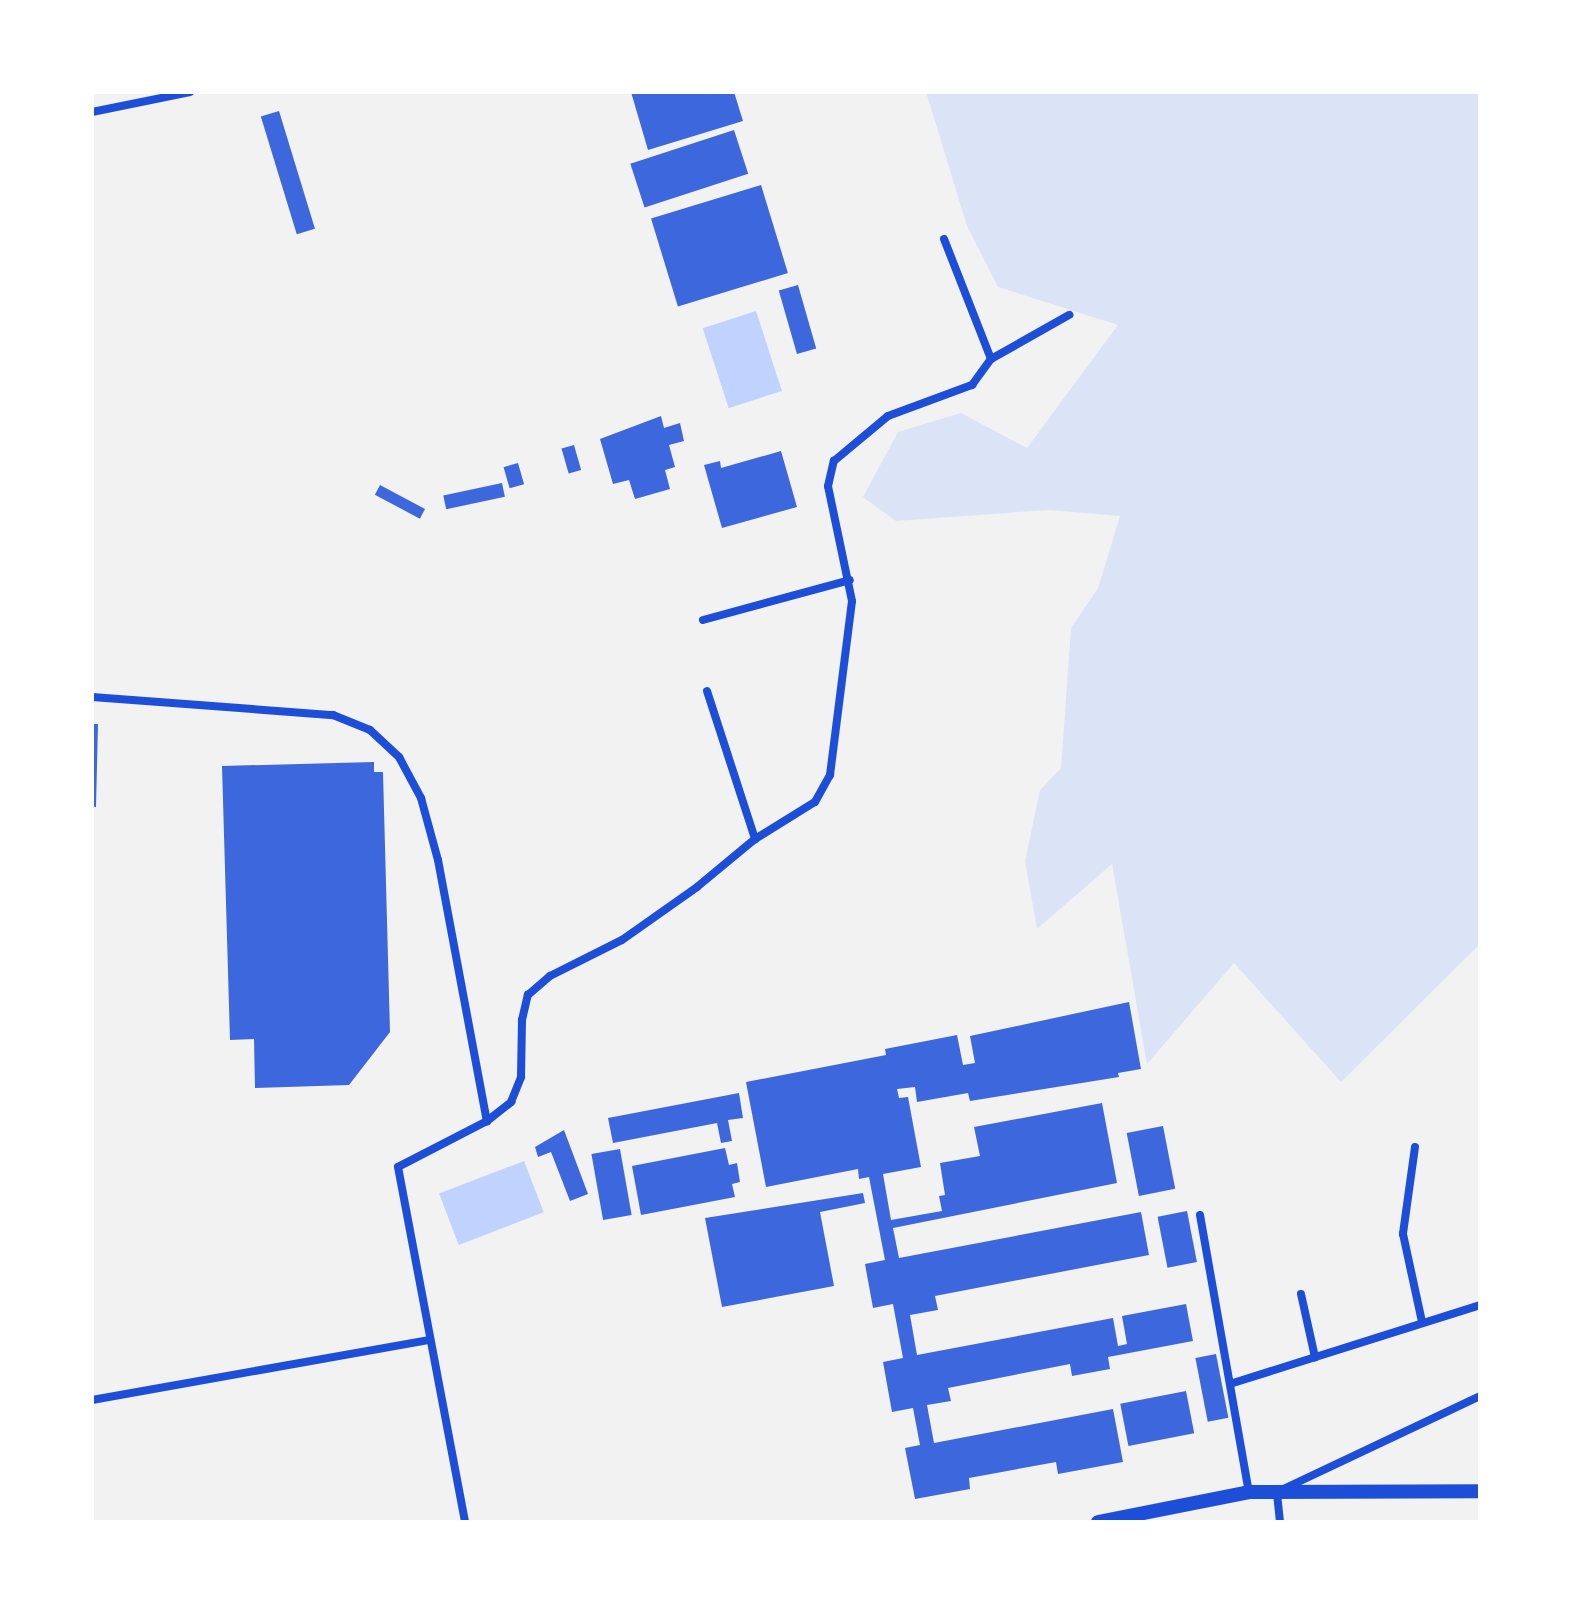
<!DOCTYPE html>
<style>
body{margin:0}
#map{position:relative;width:1572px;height:1614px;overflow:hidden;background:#f2f2f2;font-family:"IBM Plex Sans",sans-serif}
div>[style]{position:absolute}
.green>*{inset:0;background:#dbe4f7}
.water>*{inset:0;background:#bfd3fe;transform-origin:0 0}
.building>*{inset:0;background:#3d67dc;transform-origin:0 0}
.minor>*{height:8px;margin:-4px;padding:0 4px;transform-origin:4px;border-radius:4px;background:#1d4ed8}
.tertiary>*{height:14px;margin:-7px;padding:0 7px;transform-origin:7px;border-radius:7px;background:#1d4ed8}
span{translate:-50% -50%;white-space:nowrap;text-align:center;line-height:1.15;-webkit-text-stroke:7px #fff;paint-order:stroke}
.frame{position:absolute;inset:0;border:94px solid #fff;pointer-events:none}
</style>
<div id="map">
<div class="green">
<div style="clip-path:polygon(926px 92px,1480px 92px,1480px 944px,1341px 1082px,1234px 963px,1147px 1064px,1112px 864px,1037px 929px,1025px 861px,1040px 790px,1061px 768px,1071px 628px,1098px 588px,1120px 516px,1049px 510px,896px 521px,863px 497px,898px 432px,961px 413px,1027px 448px,1118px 325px,998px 287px,967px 226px)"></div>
</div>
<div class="water">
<div style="left:756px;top:311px;width:84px;height:56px;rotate:72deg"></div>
<div style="left:524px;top:1161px;width:55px;height:91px;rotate:69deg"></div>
</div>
<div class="building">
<div style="clip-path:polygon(631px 92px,734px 92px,743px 121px,648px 150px)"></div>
<div style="left:279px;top:111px;width:123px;height:19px;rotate:73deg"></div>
<div style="left:734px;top:130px;width:46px;height:109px;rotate:72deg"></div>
<div style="left:761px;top:185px;width:92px;height:115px;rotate:73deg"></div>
<div style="left:798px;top:285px;width:66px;height:20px;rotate:74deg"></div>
<div style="clip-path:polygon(661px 416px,664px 428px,680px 423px,684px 441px,669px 445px,675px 467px,665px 470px,670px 489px,635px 499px,629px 480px,613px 484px,600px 439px)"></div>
<div style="left:574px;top:445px;width:26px;height:13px;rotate:74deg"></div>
<div style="clip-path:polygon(781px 451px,797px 507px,722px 528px,704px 465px,720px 461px,721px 468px)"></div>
<div style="left:518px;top:463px;width:22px;height:15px;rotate:74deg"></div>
<div style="left:502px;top:483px;width:14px;height:60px;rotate:78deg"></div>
<div style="left:380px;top:485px;width:51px;height:11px;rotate:28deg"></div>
<div style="clip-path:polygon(92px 724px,98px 724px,96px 807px,92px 807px)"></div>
<div style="clip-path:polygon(374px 762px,374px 772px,383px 772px,390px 1032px,349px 1085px,255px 1088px,254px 1039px,230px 1040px,222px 766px)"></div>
<div style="clip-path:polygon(1129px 1002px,1141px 1069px,1118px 1073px,1119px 1077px,970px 1101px,968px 1093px,917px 1102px,915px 1087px,897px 1089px,899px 1098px,908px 1097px,921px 1167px,883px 1174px,891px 1220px,942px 1211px,939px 1196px,945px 1195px,940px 1163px,980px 1156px,974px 1127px,1102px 1103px,1117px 1183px,893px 1228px,899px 1258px,1141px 1212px,1149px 1255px,935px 1296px,938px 1310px,910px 1315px,917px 1355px,1113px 1318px,1118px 1346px,1127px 1344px,1122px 1316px,1186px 1304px,1193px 1341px,1108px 1357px,1110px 1369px,1072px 1376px,1070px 1364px,948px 1388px,951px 1401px,927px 1405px,934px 1443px,1113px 1409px,1123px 1462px,1058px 1474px,1056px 1462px,969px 1478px,970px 1489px,915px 1499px,905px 1448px,920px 1445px,913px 1408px,892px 1412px,883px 1362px,903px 1358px,893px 1304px,873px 1308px,865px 1264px,885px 1260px,869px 1177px,859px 1179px,858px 1169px,766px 1187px,746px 1082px,886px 1055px,885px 1049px,957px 1035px,963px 1065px,975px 1063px,970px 1036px)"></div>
<div style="clip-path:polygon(739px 1093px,743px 1118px,728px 1120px,732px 1141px,721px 1143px,717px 1123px,613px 1143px,608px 1118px)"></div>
<div style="left:1163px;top:1126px;width:64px;height:37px;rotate:79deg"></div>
<div style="clip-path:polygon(564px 1130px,588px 1194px,570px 1201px,551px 1152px,538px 1157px,535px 1147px)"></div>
<div style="clip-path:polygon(725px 1148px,729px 1165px,737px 1163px,740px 1182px,732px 1184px,735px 1197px,641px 1215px,632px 1166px)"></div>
<div style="left:620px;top:1149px;width:67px;height:29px;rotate:80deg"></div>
<div style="clip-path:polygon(863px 1193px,865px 1203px,820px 1212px,834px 1286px,722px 1307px,705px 1218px)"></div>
<div style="left:1187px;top:1211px;width:52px;height:30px;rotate:79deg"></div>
<div style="left:1216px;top:1354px;width:65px;height:21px;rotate:79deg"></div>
<div style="left:1186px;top:1391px;width:43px;height:67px;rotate:79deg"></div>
</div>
<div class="minor">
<div style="left:92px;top:112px;width:100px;rotate:-11.5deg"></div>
<div style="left:944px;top:239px;width:129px;rotate:68.6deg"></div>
<div style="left:703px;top:620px;width:152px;rotate:-15.2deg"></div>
<div style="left:707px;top:691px;width:156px;rotate:72deg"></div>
<div style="left:92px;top:697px;width:242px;rotate:4.3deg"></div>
<div style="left:333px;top:715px;width:40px;rotate:22deg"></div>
<div style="left:370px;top:730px;width:40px;rotate:43deg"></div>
<div style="left:399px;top:757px;width:47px;rotate:61.8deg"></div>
<div style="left:421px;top:798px;width:64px;rotate:74.7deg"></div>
<div style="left:438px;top:860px;width:266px;rotate:79.4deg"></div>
<div style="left:487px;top:1121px;width:100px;rotate:152.7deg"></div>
<div style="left:398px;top:1167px;width:361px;rotate:79.3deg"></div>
<div style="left:487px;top:1121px;width:31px;rotate:-38deg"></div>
<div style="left:511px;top:1102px;width:27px;rotate:-68deg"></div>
<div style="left:521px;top:1077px;width:57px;rotate:-89deg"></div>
<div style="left:522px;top:1020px;width:26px;rotate:-77deg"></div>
<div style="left:528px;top:995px;width:29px;rotate:-41deg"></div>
<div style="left:550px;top:976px;width:80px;rotate:-26.6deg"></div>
<div style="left:622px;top:940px;width:92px;rotate:-35.2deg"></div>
<div style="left:697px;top:887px;width:75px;rotate:-39.6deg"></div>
<div style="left:755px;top:839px;width:70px;rotate:-31.7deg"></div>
<div style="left:815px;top:802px;width:31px;rotate:-61deg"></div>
<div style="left:830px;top:775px;width:175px;rotate:-82.8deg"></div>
<div style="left:852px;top:601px;width:117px;rotate:-101.8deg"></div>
<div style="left:828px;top:486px;width:26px;rotate:-77deg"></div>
<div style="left:834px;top:461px;width:70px;rotate:-39.8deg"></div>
<div style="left:888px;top:416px;width:90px;rotate:-20.3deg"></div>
<div style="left:972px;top:385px;width:32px;rotate:-54deg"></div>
<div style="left:991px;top:359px;width:90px;rotate:-29.4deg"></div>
<div style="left:1415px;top:1147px;width:88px;rotate:97.9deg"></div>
<div style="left:1403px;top:1234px;width:90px;rotate:77.8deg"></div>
<div style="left:1200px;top:1215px;width:281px;rotate:80deg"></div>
<div style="left:1301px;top:1294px;width:65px;rotate:77.5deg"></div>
<div style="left:1233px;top:1383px;width:259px;rotate:-17.5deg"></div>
<div style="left:92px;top:1400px;width:343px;rotate:-10.1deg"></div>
<div style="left:1280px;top:1522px;width:30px;rotate:-96deg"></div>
<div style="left:1277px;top:1492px;width:225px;rotate:-25.3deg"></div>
</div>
<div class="tertiary">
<div style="left:1098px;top:1522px;width:154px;rotate:-11.2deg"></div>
<div style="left:1249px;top:1492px;width:231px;rotate:-0.2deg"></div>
</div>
<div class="frame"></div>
</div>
